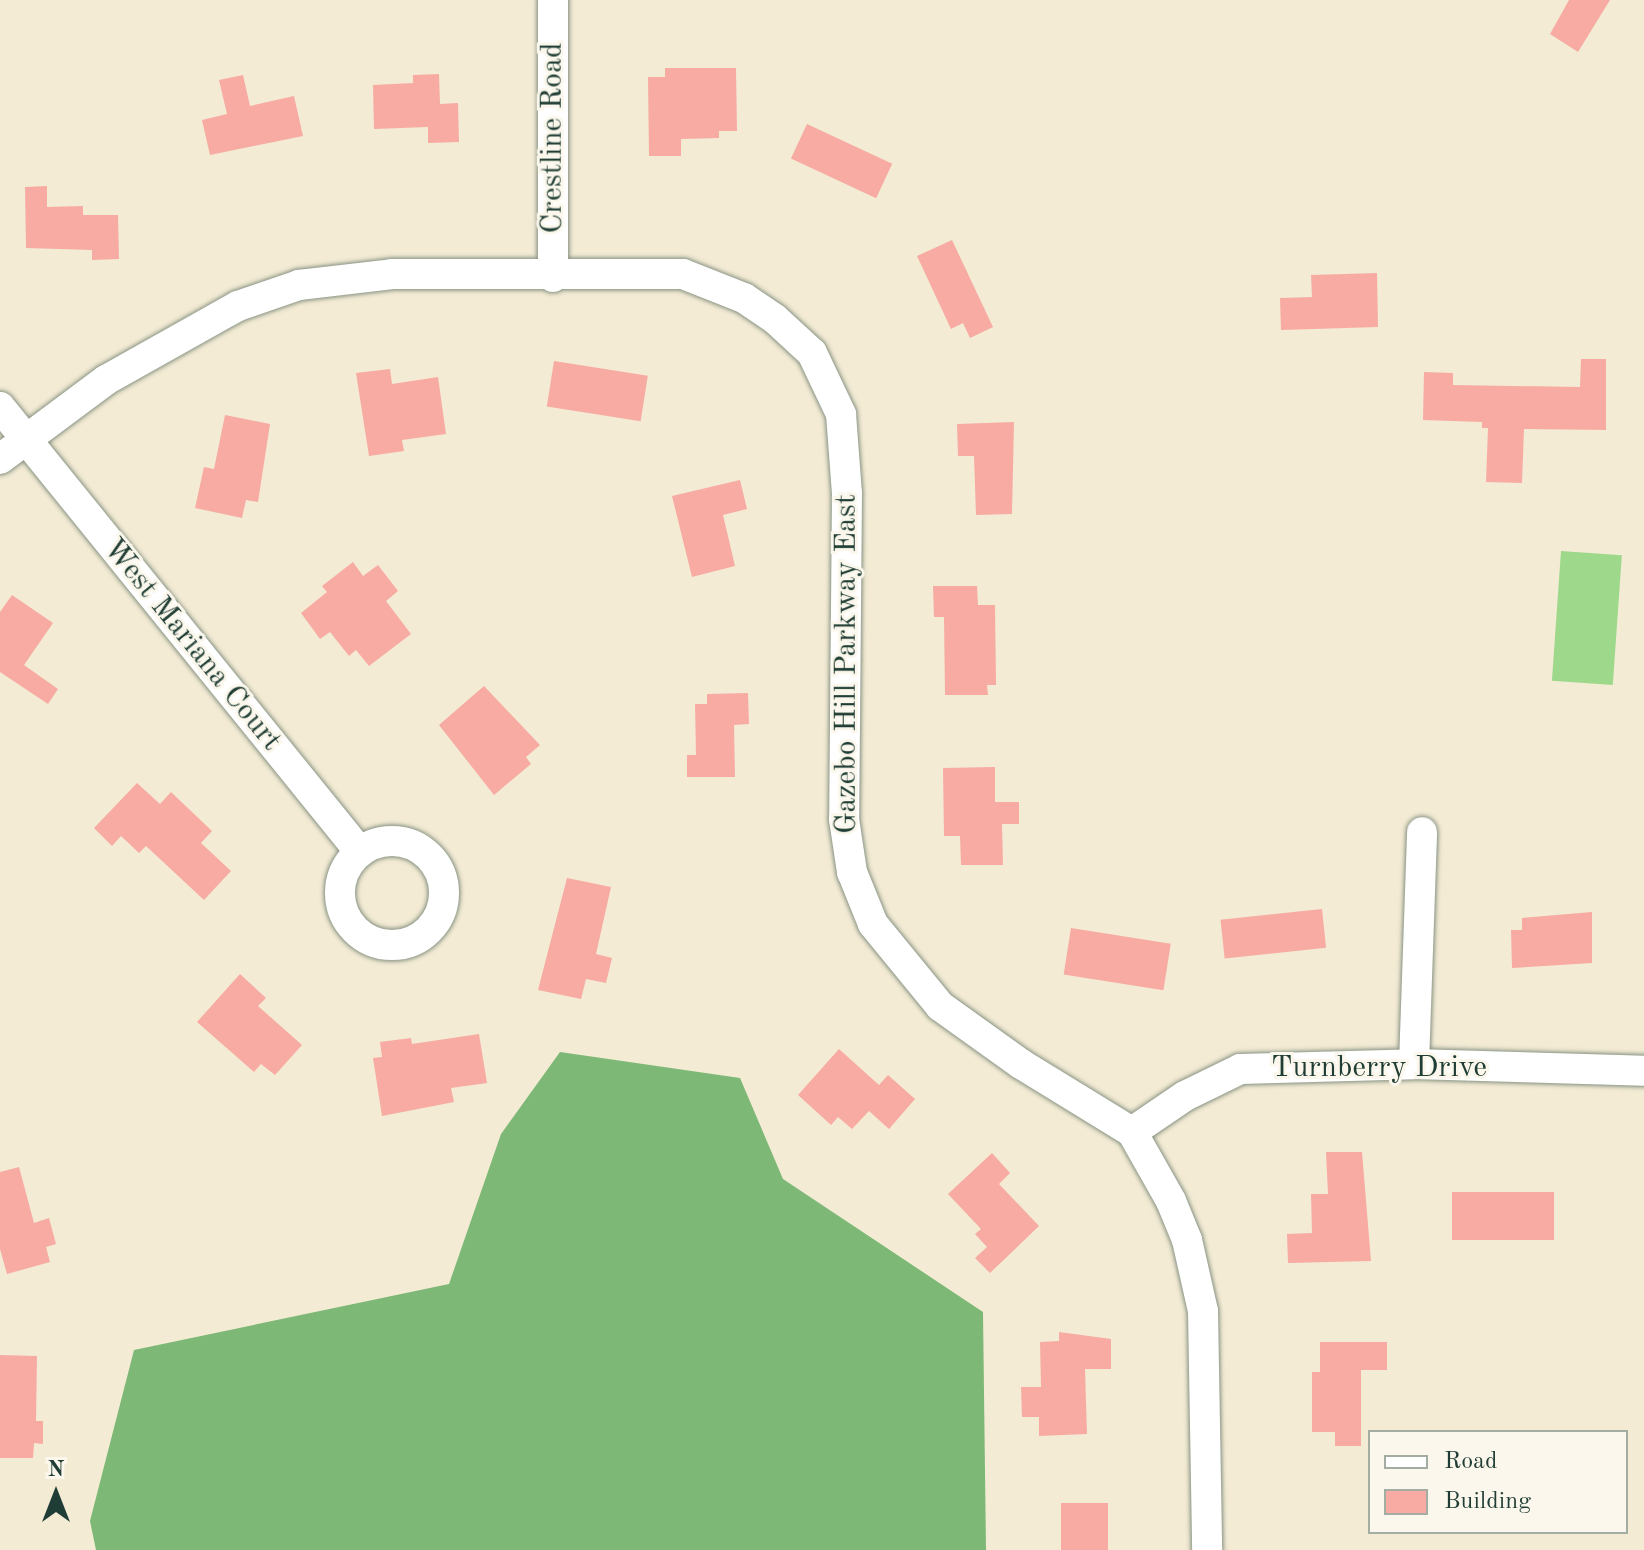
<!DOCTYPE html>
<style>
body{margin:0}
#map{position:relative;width:1644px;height:1550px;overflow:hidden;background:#f3ebd4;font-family:"Old Standard TT",serif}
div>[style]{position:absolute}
.green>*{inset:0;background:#9ed88b;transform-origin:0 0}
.forest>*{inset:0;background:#7eb877}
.building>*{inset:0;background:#f7aba3;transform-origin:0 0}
.roads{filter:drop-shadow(0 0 2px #899484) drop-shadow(0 0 2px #899484)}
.minor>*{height:30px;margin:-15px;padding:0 15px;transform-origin:15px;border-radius:15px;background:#fff}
.minor>.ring{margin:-15px;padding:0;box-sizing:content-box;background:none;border:30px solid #fff;border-radius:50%}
span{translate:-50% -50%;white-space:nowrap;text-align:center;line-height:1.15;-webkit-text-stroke:6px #fbf7ec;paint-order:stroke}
.street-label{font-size:30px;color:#1f3d34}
.legend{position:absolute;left:1368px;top:1430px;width:260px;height:104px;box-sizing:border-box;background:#fbf7ec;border:2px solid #a3ada2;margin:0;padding:10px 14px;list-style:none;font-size:24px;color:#1f3d34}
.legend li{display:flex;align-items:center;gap:16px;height:40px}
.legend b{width:40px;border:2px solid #a3ada2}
.north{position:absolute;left:16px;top:1454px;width:80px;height:80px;-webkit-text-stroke:6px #fbf7ec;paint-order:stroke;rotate:0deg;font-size:22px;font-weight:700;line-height:32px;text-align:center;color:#1f3d34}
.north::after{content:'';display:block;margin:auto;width:28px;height:36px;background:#1f3d34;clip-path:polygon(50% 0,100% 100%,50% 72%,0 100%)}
</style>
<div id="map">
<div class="green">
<div style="left:1561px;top:551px;width:61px;height:130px;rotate:4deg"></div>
</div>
<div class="forest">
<div style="clip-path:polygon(560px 1052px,740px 1078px,783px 1179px,983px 1312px,986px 1550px,96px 1550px,90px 1521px,134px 1350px,449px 1284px,501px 1134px)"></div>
</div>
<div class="building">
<div style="clip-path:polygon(1569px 0,1610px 0,1578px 52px,1550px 34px)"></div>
<div style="clip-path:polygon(665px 68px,736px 68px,737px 131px,719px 131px,719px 138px,681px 139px,681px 156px,649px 156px,648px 77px,665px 77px)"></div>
<div style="clip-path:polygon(439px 74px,440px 104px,458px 103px,459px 142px,428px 143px,428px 127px,374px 129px,373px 85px,413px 83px,413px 75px)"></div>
<div style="clip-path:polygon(243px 75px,250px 106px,294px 96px,303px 136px,210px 155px,202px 120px,227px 114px,219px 80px)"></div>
<div style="left:807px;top:124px;width:94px;height:38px;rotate:25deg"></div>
<div style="clip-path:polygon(47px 186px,47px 207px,83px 206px,83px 215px,118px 215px,119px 259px,92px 260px,92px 250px,26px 248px,25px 187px)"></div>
<div style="clip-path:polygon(952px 240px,993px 327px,970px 338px,963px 323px,951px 329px,917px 256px)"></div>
<div style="clip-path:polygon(1377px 273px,1378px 327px,1281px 330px,1280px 298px,1312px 297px,1311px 275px)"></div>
<div style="clip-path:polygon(1581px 359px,1606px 359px,1606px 430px,1524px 429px,1522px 483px,1486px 482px,1488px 428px,1482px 428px,1482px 422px,1423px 420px,1424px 372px,1453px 373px,1453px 385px,1580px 387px)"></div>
<div style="left:554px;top:361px;width:95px;height:46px;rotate:9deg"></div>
<div style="clip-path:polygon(390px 369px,392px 384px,438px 377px,446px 434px,402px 440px,404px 451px,369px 456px,356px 373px)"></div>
<div style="clip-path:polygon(225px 415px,270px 424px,258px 502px,246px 500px,242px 518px,195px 508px,204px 467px,214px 469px)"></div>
<div style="clip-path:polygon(1014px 422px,1012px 514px,976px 515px,974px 456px,958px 456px,957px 424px)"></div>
<div style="clip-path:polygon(740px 480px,747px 509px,723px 515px,735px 566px,692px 577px,672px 496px)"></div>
<div style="clip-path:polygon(353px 562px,363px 576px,378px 565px,398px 591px,386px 601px,411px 634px,369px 666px,356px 650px,349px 656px,330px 632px,320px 639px,301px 613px,327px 592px,322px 586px)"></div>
<div style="clip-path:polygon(933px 586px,977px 586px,978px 605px,995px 605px,996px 685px,987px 685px,988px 695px,945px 695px,944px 617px,934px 617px)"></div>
<div style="clip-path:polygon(12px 595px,53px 623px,24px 665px,58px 689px,48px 704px,0 672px,0 612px)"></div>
<div style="clip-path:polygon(484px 686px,540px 745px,526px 757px,531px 764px,494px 795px,439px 725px)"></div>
<div style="clip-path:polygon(748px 693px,749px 724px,734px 725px,735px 777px,687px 777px,687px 755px,696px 755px,695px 704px,707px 704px,707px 694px)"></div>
<div style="clip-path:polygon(995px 767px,995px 802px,1019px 802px,1019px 824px,1002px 824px,1003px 865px,961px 865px,960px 836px,944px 836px,943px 768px)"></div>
<div style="clip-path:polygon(137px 783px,160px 804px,171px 792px,212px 831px,201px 843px,231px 871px,204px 900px,146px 846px,139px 853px,121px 836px,112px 846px,94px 828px)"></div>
<div style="clip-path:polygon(567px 878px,611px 887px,596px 954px,612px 958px,606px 983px,586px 979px,581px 999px,538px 990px)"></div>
<div style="left:1322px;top:909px;width:39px;height:102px;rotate:84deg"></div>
<div style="clip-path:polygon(1592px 912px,1592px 963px,1512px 968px,1511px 930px,1522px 930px,1522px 918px)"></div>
<div style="left:1071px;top:928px;width:101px;height:47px;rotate:9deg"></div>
<div style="clip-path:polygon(240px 974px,266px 998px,258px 1006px,302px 1045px,275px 1075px,261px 1064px,254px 1072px,197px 1022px)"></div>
<div style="clip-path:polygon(479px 1034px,487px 1083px,451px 1088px,454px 1102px,382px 1116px,373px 1058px,382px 1057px,380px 1042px,411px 1038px,412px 1044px)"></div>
<div style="clip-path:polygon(839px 1049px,879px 1085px,888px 1075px,915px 1099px,889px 1129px,869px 1111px,852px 1129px,838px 1117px,831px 1125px,798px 1095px)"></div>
<div style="clip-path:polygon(1326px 1152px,1362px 1152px,1371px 1261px,1288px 1263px,1287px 1234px,1312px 1233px,1311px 1194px,1328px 1194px)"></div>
<div style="clip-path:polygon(992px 1153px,1010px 1173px,999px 1184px,1039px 1226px,990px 1273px,975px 1258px,987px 1247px,975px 1234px,981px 1229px,948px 1194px)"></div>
<div style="clip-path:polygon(19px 1167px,34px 1223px,49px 1218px,56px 1244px,46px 1247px,50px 1262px,7px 1274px,0 1249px,0 1172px)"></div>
<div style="left:1554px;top:1192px;width:48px;height:102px;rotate:90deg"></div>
<div style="clip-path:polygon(1059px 1332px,1111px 1339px,1111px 1369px,1085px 1369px,1087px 1434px,1039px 1436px,1039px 1417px,1022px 1417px,1021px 1387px,1041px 1387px,1040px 1342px,1059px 1341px)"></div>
<div style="clip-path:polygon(1320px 1342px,1387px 1342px,1387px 1370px,1361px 1370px,1361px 1446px,1335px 1446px,1335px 1432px,1312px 1432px,1312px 1372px,1320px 1372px)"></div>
<div style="clip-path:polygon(0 1355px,37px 1356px,36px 1421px,43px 1421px,43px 1444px,34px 1443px,33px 1458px,0 1458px)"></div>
<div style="left:1061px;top:1503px;width:47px;height:47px"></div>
</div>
<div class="roads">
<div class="minor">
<div style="left:553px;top:0;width:277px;rotate:90deg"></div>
<div style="left:0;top:407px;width:572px;rotate:51.03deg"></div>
<div style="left:0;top:459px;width:132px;rotate:-36.7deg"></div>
<div style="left:106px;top:380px;width:151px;rotate:-29.3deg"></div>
<div style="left:238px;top:306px;width:65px;rotate:-19deg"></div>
<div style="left:299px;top:285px;width:94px;rotate:-6.7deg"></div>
<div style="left:392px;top:274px;width:291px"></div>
<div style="left:683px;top:274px;width:66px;rotate:21.5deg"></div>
<div style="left:744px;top:298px;width:37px;rotate:34deg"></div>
<div style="left:775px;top:319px;width:50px;rotate:42.6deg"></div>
<div style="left:812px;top:353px;width:68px;rotate:64.6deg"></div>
<div style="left:841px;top:414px;width:79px;rotate:85.7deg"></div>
<div style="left:847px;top:493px;width:326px;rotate:90.5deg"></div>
<div style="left:844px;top:819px;width:54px;rotate:81.4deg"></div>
<div style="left:852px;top:872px;width:56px;rotate:68deg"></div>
<div style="left:873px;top:924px;width:106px;rotate:50.7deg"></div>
<div style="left:940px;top:1006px;width:100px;rotate:35.6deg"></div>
<div style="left:1021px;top:1064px;width:130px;rotate:31.5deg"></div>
<div style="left:1132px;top:1132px;width:79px;rotate:60.5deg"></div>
<div style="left:1171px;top:1201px;width:42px;rotate:67.7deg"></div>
<div style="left:1187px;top:1240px;width:73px;rotate:77.3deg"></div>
<div style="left:1203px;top:1311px;width:239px;rotate:89deg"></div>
<div class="ring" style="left:340px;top:841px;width:74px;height:74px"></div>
<div style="left:1414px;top:1064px;width:232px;rotate:-88deg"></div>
<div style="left:1132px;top:1132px;width:64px;rotate:-34.2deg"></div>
<div style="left:1185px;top:1096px;width:61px;rotate:-26.1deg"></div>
<div style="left:1240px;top:1069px;width:174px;rotate:-1.6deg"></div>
<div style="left:1414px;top:1064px;width:230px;rotate:1.7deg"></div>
</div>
</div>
<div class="street-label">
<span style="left:553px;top:138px;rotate:-90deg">Crestline Road</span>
<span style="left:192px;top:645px;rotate:51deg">West Mariana Court</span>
<span style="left:847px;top:664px;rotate:-90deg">Gazebo Hill Parkway East</span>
<span style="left:1379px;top:1068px">Turnberry Drive</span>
</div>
<ul class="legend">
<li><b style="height:10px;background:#fff"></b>Road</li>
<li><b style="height:22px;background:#f7aba3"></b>Building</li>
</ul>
<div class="north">N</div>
</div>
